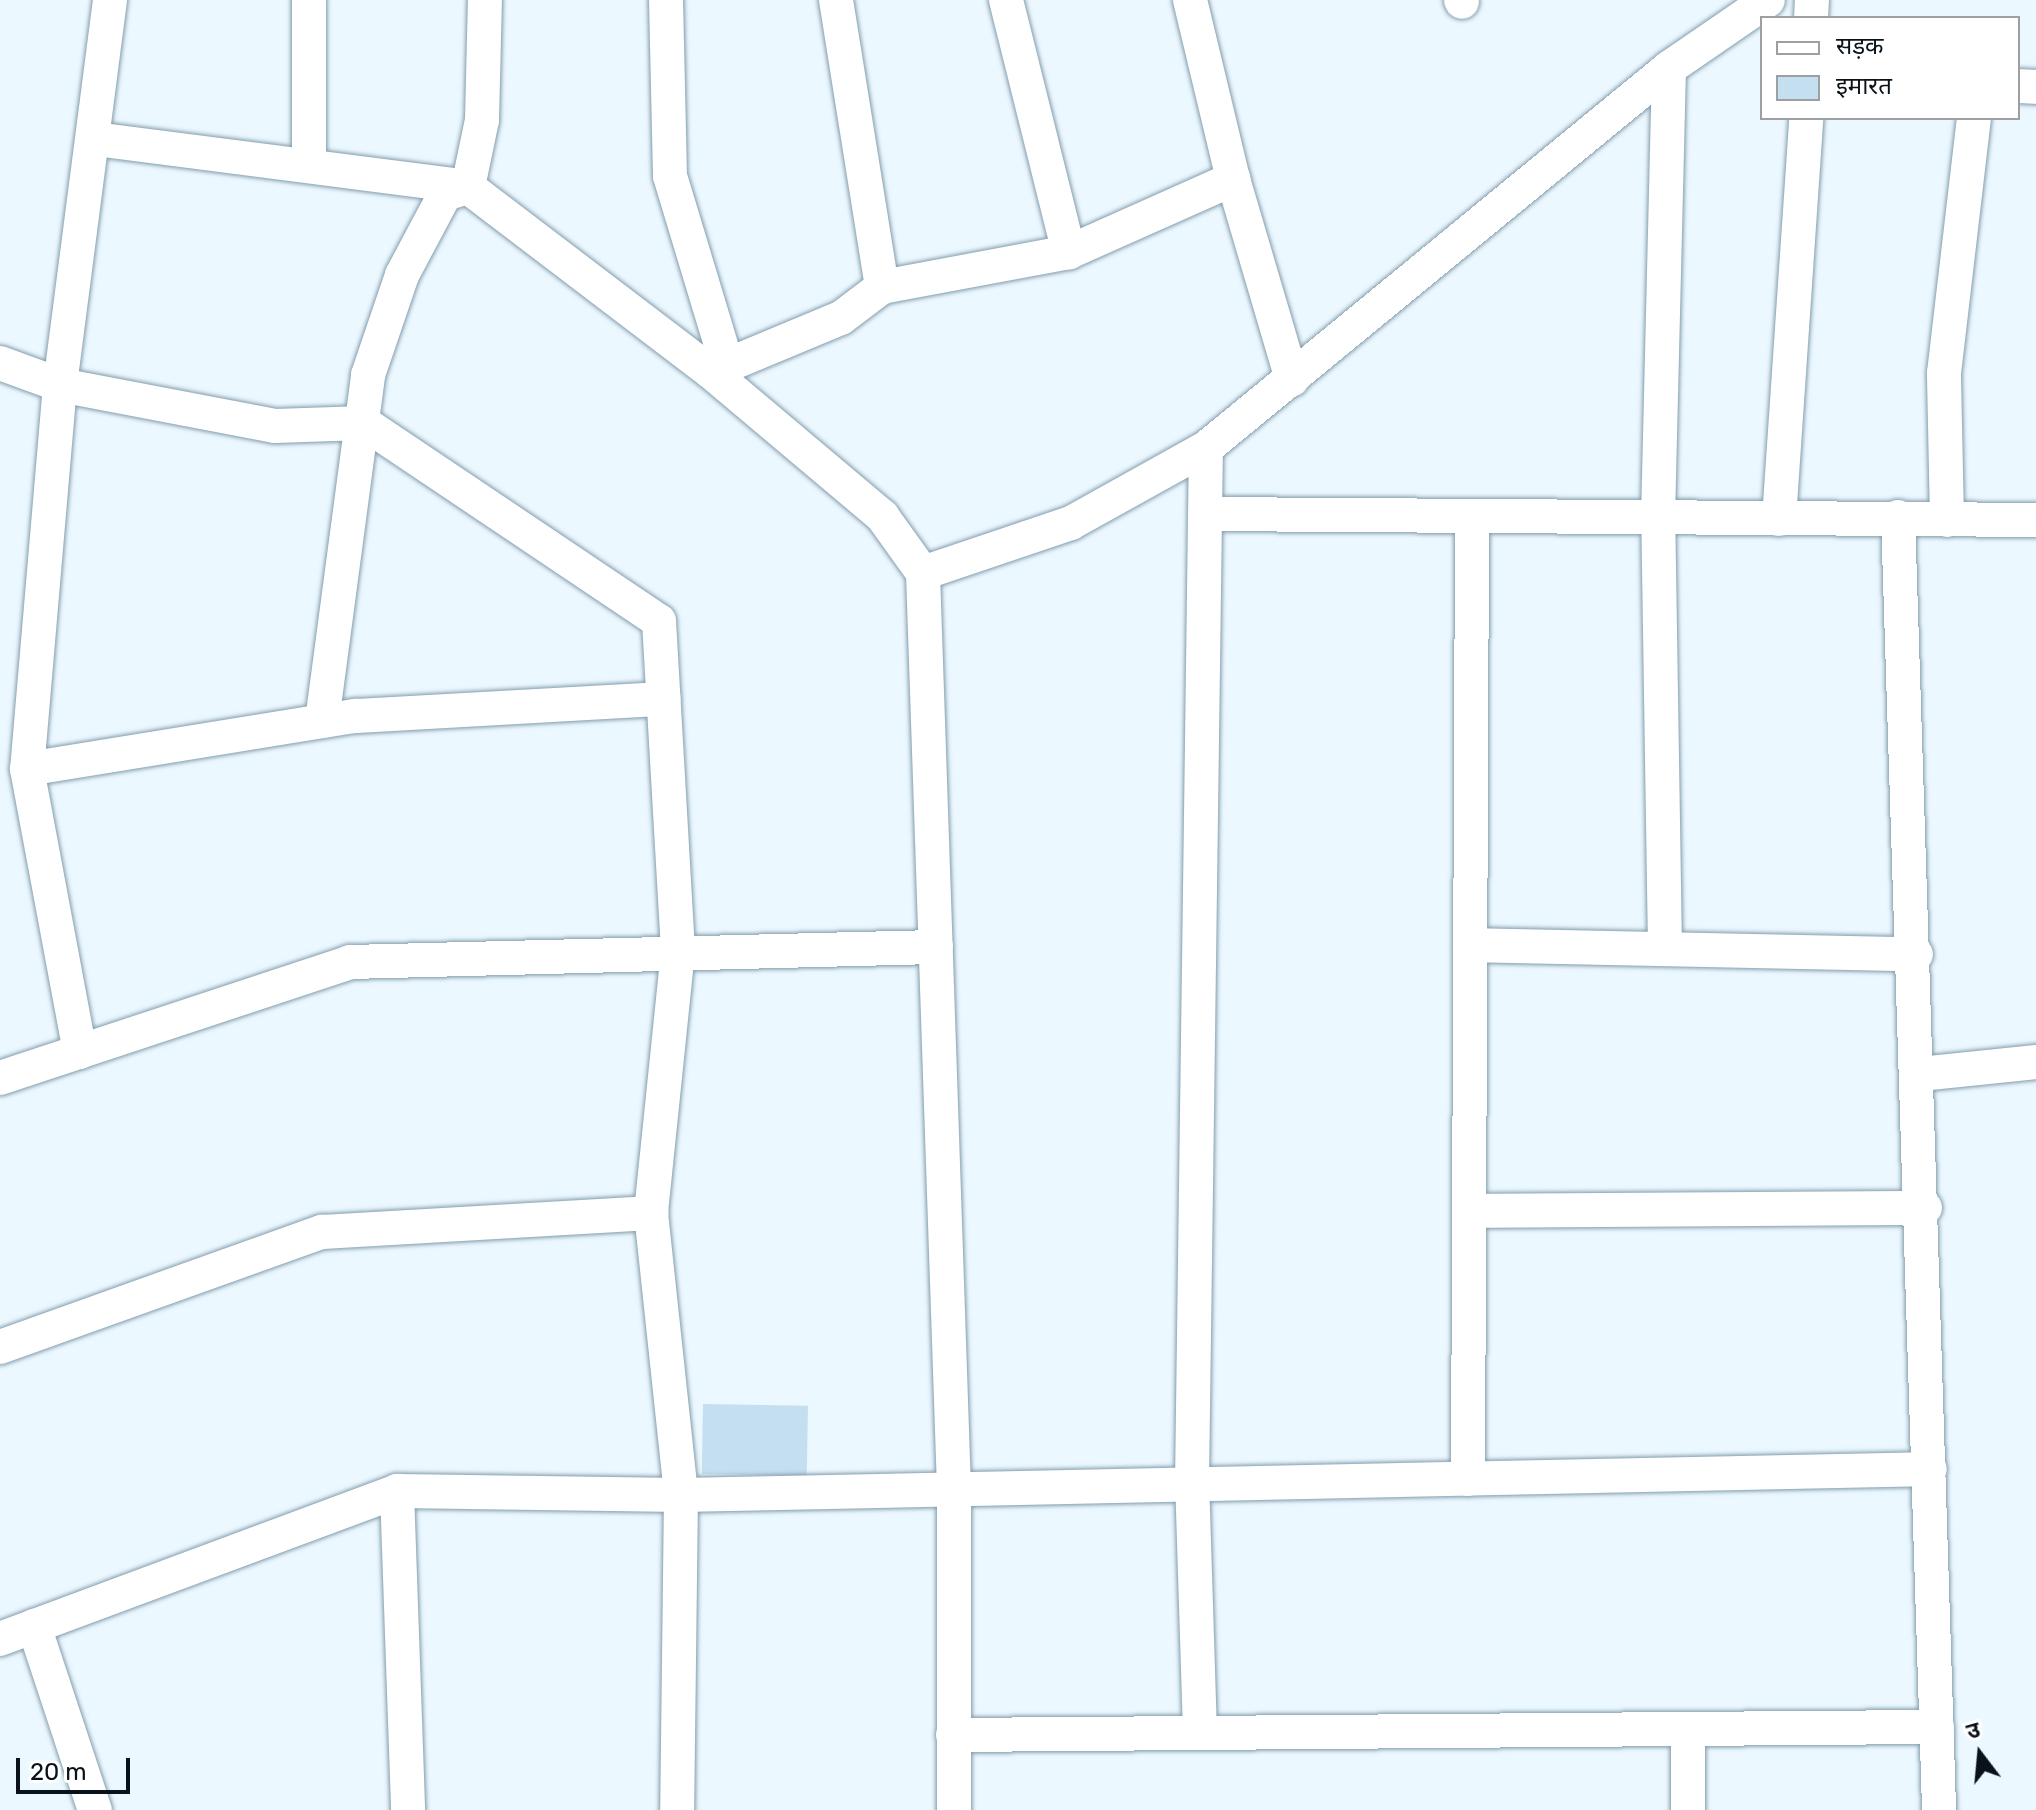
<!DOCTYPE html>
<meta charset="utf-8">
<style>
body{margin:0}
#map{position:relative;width:2036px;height:1810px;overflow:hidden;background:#ecf8ff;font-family:Rubik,"Noto Sans Devanagari",sans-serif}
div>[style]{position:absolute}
.building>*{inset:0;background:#c3dff0;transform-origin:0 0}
.roads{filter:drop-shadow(0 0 2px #829dad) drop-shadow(0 0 2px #829dad)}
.street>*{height:34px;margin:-17px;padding:0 17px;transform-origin:17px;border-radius:17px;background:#fff}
span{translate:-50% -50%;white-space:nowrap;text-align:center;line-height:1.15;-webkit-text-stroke:6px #fff;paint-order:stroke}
.legend{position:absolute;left:1760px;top:16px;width:260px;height:104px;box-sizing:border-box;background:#fff;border:2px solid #9ca0a3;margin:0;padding:10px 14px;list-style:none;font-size:24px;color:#081218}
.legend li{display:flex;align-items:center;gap:16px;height:40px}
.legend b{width:40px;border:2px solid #9ca0a3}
.north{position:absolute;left:1940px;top:1714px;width:80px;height:80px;-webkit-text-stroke:6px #fff;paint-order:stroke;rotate:344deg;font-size:22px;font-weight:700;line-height:32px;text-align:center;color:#081218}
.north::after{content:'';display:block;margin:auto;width:28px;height:36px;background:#081218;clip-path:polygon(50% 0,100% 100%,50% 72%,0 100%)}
.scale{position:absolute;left:16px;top:1758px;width:114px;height:36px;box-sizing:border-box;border:4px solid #081218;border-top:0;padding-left:10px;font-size:24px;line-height:28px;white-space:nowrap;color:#081218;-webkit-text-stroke:6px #fff;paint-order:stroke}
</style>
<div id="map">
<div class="building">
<div style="left:703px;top:1404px;width:105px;height:70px;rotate:1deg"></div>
</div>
<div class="roads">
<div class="street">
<div style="left:110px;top:0;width:388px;rotate:97.4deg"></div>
<div style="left:60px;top:385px;width:219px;rotate:10.8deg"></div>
<div style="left:275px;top:426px;width:89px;rotate:-1.9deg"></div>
<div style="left:364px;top:423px;width:355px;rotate:33.9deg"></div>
<div style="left:659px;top:621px;width:331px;rotate:86.7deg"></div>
<div style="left:678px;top:951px;width:263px;rotate:95.9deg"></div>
<div style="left:651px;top:1213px;width:284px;rotate:83.9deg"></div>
<div style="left:681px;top:1495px;width:315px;rotate:90.7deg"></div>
<div style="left:666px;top:0;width:176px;rotate:88.7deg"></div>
<div style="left:670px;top:176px;width:197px;rotate:73.2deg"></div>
<div style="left:836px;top:0;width:291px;rotate:80.9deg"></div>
<div style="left:1006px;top:0;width:260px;rotate:76deg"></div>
<div style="left:1461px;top:0;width:2px;rotate:63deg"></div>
<div style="left:1811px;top:18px;width:18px;rotate:-87deg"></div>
<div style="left:2018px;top:86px;width:18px;rotate:3deg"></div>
<div style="left:95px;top:139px;width:376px;rotate:7.3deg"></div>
<div style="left:468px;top:187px;width:68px;rotate:-78.2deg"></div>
<div style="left:482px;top:120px;width:120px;rotate:-88.6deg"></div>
<div style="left:309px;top:164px;width:164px;rotate:-90deg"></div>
<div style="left:1233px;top:179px;width:209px;rotate:73.6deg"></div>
<div style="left:0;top:363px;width:64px;rotate:20.1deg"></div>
<div style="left:60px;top:385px;width:385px;rotate:94.9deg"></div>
<div style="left:27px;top:769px;width:288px;rotate:79.4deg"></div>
<div style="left:711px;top:372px;width:141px;rotate:-22.6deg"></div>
<div style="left:841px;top:318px;width:51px;rotate:-37.1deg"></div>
<div style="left:882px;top:287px;width:190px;rotate:-10.6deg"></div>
<div style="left:1069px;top:252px;width:180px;rotate:-24deg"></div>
<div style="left:1233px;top:179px;width:184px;rotate:-103.5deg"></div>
<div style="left:1207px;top:514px;width:829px;rotate:0.41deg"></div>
<div style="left:1898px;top:517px;width:1294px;rotate:88.18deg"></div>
<div style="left:1779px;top:519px;width:402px;rotate:-86.1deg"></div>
<div style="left:1947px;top:520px;width:147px;rotate:-91.2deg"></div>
<div style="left:1944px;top:373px;width:257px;rotate:-83.3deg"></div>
<div style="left:322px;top:721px;width:349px;rotate:-82.4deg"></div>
<div style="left:368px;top:375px;width:106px;rotate:-71.2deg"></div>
<div style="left:402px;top:275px;width:92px;rotate:-62deg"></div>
<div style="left:445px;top:194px;width:24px;rotate:-17deg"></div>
<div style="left:468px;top:187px;width:305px;rotate:37.3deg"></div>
<div style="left:711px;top:372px;width:224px;rotate:40.1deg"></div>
<div style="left:882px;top:516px;width:70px;rotate:54.3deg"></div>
<div style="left:27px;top:769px;width:333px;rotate:-9.2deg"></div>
<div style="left:356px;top:716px;width:308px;rotate:-3.2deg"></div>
<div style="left:1470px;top:945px;width:446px;rotate:1.2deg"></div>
<div style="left:1665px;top:949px;width:431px;rotate:-90.9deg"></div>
<div style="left:1658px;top:518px;width:450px;rotate:-88.6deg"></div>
<div style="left:1920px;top:1074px;width:117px;rotate:-5.9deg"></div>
<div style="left:0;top:1078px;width:369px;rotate:-18.3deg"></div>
<div style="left:350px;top:962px;width:586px;rotate:-1.47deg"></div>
<div style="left:1469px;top:1211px;width:456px;rotate:-0.4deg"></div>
<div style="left:0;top:1347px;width:342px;rotate:-19.7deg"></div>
<div style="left:322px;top:1232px;width:330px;rotate:-3.3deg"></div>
<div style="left:1468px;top:1479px;width:962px;rotate:-89.76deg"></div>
<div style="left:397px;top:1491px;width:319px;rotate:88deg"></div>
<div style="left:34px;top:1626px;width:194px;rotate:71.7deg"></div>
<div style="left:0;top:1639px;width:424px;rotate:-20.4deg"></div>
<div style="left:397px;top:1491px;width:284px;rotate:0.8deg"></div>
<div style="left:681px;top:1495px;width:1249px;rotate:-1.19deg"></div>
<div style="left:1200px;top:1733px;width:249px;rotate:-91.8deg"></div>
<div style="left:1192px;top:1484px;width:1036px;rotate:-89.23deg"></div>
<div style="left:953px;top:1735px;width:984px;rotate:-0.47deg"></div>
<div style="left:954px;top:1810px;width:321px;rotate:-90deg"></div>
<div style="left:954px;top:1489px;width:917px;rotate:-91.94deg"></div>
<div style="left:923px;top:573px;width:156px;rotate:-18.7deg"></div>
<div style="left:1071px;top:523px;width:154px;rotate:-29.1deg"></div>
<div style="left:1206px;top:448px;width:599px;rotate:-39.38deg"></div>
<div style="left:1669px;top:68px;width:120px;rotate:-34.5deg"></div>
<div style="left:1688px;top:1810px;width:80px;rotate:-90deg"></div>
</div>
</div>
<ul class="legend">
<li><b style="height:10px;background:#fff"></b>सड़क</li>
<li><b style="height:22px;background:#c3dff0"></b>इमारत</li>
</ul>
<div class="north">उ</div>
<div class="scale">20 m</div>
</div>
